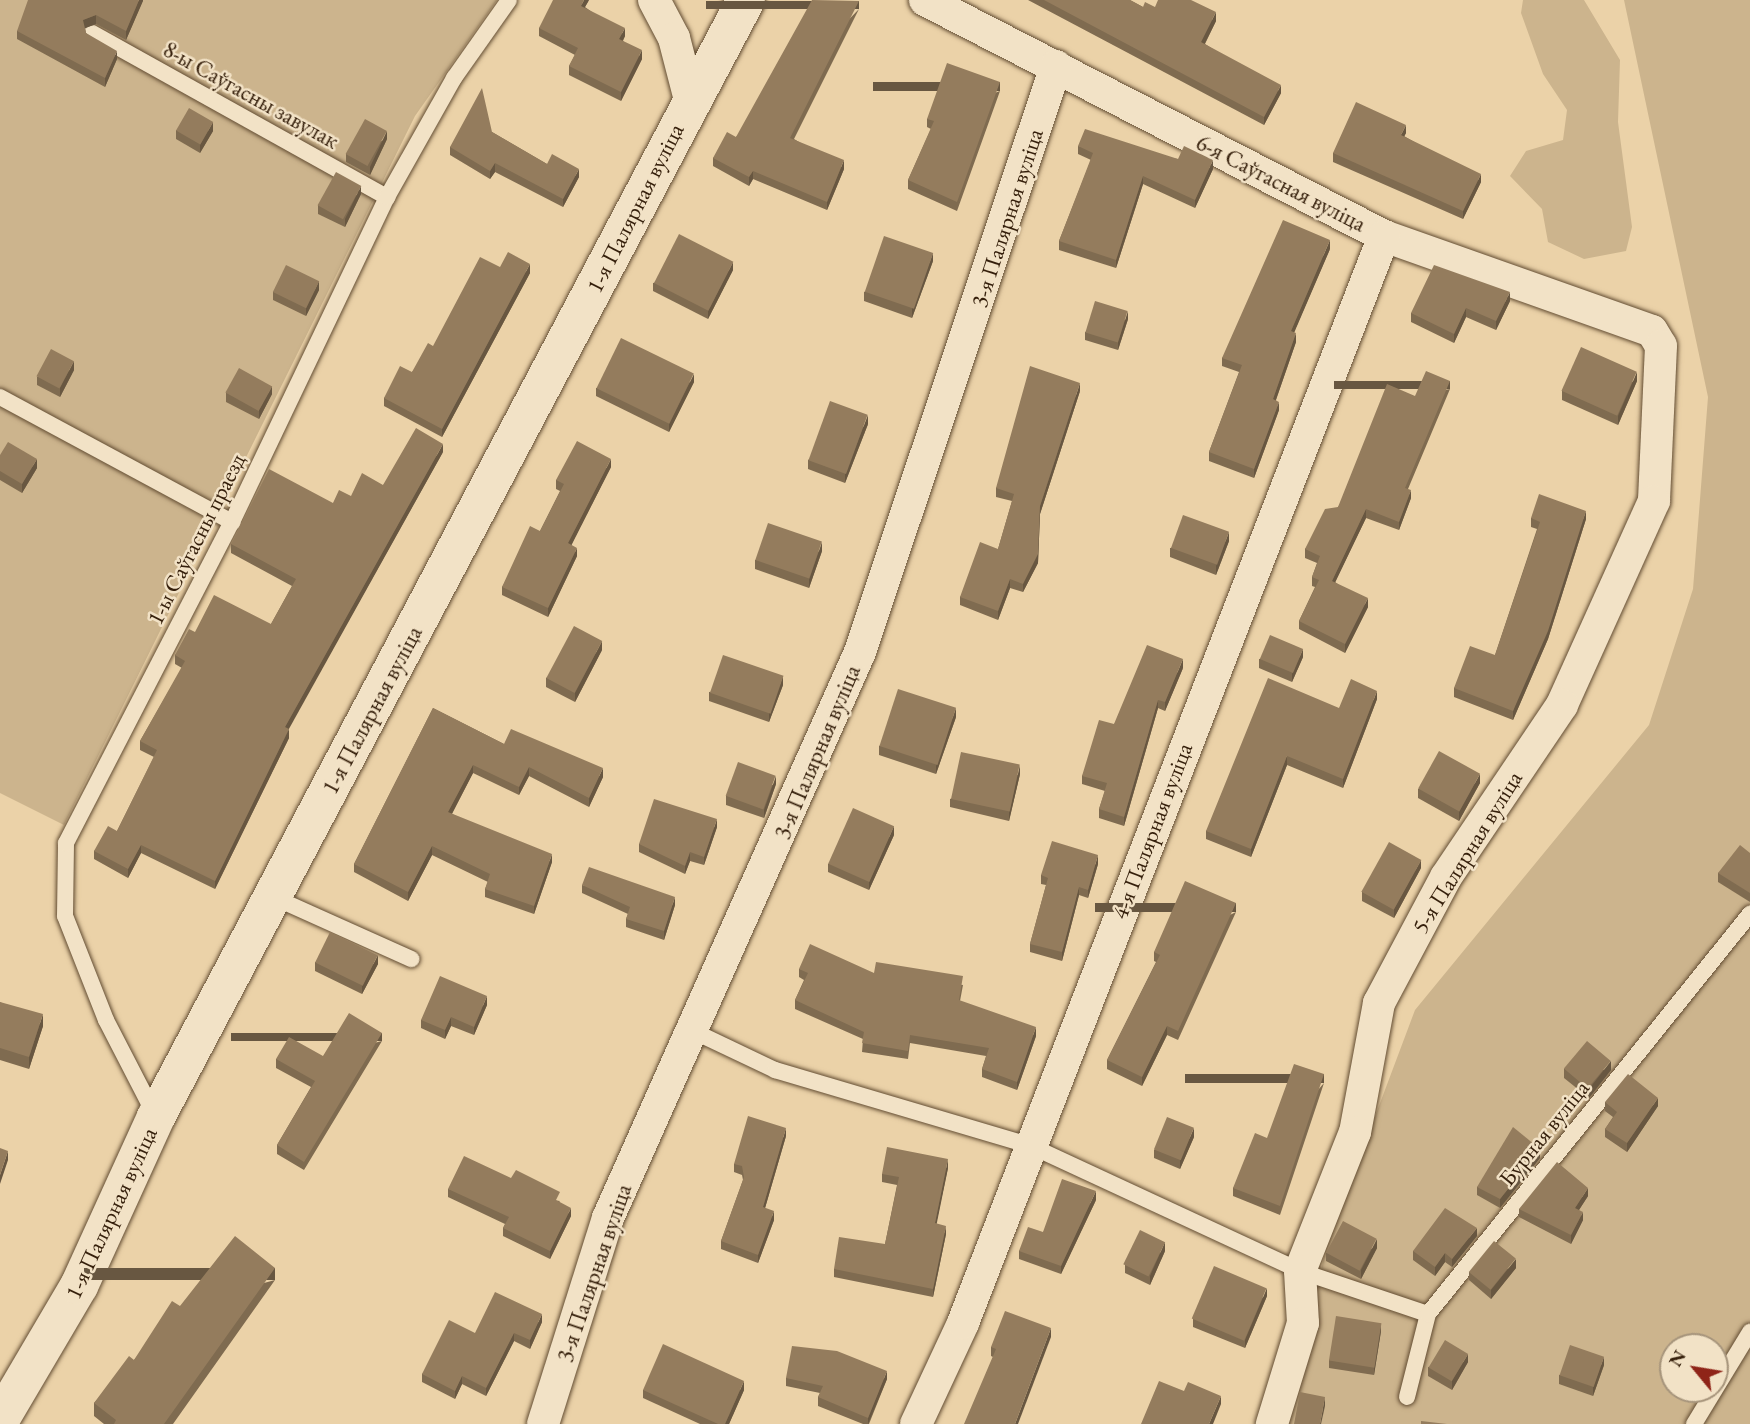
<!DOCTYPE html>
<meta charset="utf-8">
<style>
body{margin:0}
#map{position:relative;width:1750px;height:1424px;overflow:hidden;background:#ebd2a8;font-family:"EB Garamond",serif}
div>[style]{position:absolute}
.green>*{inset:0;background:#ccb48d}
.roads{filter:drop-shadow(0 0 2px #624c32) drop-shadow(0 0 2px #624c32)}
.lane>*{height:16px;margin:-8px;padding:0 8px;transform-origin:8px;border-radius:8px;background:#f2e2c6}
.street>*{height:32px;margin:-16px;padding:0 16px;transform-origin:16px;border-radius:16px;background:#f2e2c6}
.secondary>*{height:38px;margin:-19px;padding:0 19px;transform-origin:19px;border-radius:19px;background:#f2e2c6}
.wall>*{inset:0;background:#7f6b50}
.shaded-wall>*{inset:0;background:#685741;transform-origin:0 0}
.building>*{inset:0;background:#947c5d;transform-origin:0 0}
span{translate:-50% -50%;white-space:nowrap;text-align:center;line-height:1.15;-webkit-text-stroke:5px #f2e2c6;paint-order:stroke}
.street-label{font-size:23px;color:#351f0b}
.north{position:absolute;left:1659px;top:1333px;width:70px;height:70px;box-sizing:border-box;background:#f2e2c6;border:2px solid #a6947b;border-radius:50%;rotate:300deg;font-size:19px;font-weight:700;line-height:28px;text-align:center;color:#351f0b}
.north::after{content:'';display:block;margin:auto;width:24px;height:32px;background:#8f2418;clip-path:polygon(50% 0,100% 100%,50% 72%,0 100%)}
</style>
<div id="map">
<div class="green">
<div style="clip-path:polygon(0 0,497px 0,415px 116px,64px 825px,0 793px)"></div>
<div style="clip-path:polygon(1523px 0,1584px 0,1620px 60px,1618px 122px,1632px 227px,1626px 251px,1584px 259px,1548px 242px,1542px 209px,1510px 176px,1526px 151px,1563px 140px,1567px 110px,1543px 74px,1521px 13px)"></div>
<div style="clip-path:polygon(evenodd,1624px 0,1750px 0,1750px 1424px,1289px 1424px,1326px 1247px,1415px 1010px,1649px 725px,1693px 589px,1708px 397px,1624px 0,1673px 1347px,1715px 1347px,1715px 1389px,1673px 1389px,1673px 1347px)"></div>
</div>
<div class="roads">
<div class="lane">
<div style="left:92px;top:33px;width:338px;rotate:29.1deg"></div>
<div style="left:0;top:397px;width:264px;rotate:28.3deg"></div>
<div style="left:271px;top:896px;width:154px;rotate:24.2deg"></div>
<div style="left:695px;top:1032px;width:89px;rotate:25.4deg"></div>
<div style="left:775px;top:1070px;width:265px;rotate:16.5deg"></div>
<div style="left:1029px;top:1145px;width:299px;rotate:24.9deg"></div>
<div style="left:1300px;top:1271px;width:135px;rotate:18.6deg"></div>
<div style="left:155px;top:1115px;width:107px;rotate:-117.3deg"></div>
<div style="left:106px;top:1020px;width:112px;rotate:-111.5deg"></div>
<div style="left:65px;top:916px;width:73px;rotate:-89.2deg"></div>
<div style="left:66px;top:843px;width:361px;rotate:-62.7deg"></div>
<div style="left:232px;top:522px;width:360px;rotate:-64.5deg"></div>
<div style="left:387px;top:197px;width:137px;rotate:-60.6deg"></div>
<div style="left:454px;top:78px;width:95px;rotate:-54.8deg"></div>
<div style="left:1407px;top:1397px;width:86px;rotate:-75.8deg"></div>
<div style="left:1428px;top:1314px;width:514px;rotate:-51.17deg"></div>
<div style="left:1694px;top:1424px;width:108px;rotate:-58.7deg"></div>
</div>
<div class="street">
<div style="left:654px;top:0;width:43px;rotate:62.2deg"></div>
<div style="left:674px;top:38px;width:64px;rotate:75.5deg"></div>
<div style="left:925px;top:0;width:516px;rotate:27.21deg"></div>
<div style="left:1384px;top:236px;width:284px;rotate:19.5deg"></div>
<div style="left:1652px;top:331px;width:17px;rotate:59deg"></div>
<div style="left:1661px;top:346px;width:155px;rotate:92.6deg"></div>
<div style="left:1654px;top:501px;width:224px;rotate:114.3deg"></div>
<div style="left:1562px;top:705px;width:207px;rotate:124deg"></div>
<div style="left:1446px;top:877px;width:143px;rotate:118deg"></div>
<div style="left:1379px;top:1003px;width:131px;rotate:100.5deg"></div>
<div style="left:1355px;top:1132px;width:149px;rotate:111.6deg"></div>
<div style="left:1300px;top:1271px;width:52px;rotate:86.7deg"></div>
<div style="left:1303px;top:1323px;width:106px;rotate:107.1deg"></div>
<div style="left:543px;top:1424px;width:216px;rotate:-72.5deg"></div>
<div style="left:608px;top:1218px;width:620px;rotate:-66deg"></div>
<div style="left:860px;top:652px;width:618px;rotate:-71.51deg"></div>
<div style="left:916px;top:1424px;width:111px;rotate:-65deg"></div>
<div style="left:963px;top:1323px;width:1166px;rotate:-68.83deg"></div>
</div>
<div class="secondary">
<div style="left:0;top:1420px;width:156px;rotate:-59.5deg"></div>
<div style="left:79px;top:1286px;width:186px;rotate:-65.5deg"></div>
<div style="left:156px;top:1117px;width:1263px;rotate:-62.16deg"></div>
</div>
</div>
<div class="wall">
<div style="clip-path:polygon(143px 0,126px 40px,96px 24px,85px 28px,86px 33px,117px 59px,105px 87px,17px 39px,17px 31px)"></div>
<div style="clip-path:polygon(589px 0,585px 7px,625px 36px,623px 41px,642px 59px,621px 101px,569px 75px,569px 66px,575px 55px,539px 36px,539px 28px)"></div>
<div style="clip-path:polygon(1028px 0,1130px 0,1143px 7px,1155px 7px,1216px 21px,1205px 44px,1281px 93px,1264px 125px)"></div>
<div style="clip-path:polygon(859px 9px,794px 139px,844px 169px,827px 210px,753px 179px,749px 186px,713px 166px,713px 158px,736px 137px)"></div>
<div style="clip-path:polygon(1000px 91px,957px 211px,908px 189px,908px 180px,931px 129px,927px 127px,927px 119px)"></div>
<div style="clip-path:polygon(176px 130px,213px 131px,200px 153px,176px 139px)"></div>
<div style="clip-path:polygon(492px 132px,547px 164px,579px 177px,563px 207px,495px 172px,490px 179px,450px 155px,450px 147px)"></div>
<div style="clip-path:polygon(1406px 133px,1404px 136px,1481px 182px,1463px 219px,1333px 162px,1333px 153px)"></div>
<div style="clip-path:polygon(387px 139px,370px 175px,346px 162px,346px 154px)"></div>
<div style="clip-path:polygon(1078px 146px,1178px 159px,1213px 169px,1195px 208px,1143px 184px,1116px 268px,1059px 250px,1059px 241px,1091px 160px,1078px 154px)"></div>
<div style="clip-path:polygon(361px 194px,345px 227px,318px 214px,318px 205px)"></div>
<div style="clip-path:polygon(1330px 249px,1294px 332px,1296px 342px,1276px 400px,1279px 410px,1254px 478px,1209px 461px,1209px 452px,1239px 372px,1222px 366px,1222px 358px)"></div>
<div style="clip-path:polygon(933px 261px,912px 318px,864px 301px,864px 292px)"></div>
<div style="clip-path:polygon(500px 267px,530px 273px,442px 437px,384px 406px,384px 398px,412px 372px)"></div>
<div style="clip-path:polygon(733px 270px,708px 319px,653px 291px,653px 283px)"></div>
<div style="clip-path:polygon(319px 290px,306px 316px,273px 300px,273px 292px)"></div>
<div style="clip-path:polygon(1510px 301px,1496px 330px,1466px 317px,1454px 343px,1411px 322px,1411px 313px)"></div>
<div style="clip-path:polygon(1128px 319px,1118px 350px,1085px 340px,1085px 332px)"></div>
<div style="clip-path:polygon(74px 370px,60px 397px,37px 385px,37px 377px)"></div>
<div style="clip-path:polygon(1637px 381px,1618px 425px,1562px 400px,1562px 391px)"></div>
<div style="clip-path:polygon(694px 382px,669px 432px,596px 396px,596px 388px)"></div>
<div style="clip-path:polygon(1450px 389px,1408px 489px,1411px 498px,1399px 530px,1366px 518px,1335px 582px,1368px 607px,1345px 653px,1299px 629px,1299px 621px,1315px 587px,1312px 586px,1312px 577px,1317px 563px,1305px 558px,1305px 549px,1338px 507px,1415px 396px)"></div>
<div style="clip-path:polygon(1080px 391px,1040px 514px,1038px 563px,1023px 592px,1010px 588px,998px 620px,960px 605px,960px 597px,998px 549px,1012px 501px,996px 497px,996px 488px)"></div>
<div style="clip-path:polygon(226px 393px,272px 394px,259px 419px,226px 402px)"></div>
<div style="clip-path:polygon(868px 424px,845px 483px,808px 469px,808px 460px)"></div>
<div style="clip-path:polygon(443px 452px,288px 729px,289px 738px,215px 889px,141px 853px,128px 878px,94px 859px,94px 851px,117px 831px,154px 757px,140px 750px,140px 741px,182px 668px,175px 664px,175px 655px,195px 632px,271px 624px,292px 586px,231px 553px,231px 544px,333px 503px,383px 485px)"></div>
<div style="clip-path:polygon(0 455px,37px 468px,22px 493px,0 480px)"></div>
<div style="clip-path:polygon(611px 467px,571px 545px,577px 556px,548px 617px,502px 595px,502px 587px,540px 531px,560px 491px,556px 489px,556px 480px)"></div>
<div style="clip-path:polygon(1531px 518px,1586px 519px,1548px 639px,1513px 720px,1454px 697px,1454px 688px,1495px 655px,1537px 529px,1531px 527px)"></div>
<div style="clip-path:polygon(1229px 541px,1216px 575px,1170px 557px,1170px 548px)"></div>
<div style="clip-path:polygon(822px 551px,809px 588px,755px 569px,755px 560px)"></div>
<div style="clip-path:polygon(602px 650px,575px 702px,546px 687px,546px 678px)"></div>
<div style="clip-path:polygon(1303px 657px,1292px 682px,1259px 668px,1259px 659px)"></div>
<div style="clip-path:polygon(1183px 668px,1165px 711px,1158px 708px,1124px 826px,1099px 818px,1099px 809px,1105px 791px,1082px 784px,1082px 776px,1114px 724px)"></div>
<div style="clip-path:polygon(783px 685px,769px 722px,709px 701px,709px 692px)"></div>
<div style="clip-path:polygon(1377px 699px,1343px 788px,1287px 765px,1251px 857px,1206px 839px,1206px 831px,1339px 708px)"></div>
<div style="clip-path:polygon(433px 708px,504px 744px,603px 777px,589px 807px,529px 776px,519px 795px,473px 773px,452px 814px,552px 862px,534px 914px,485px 897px,485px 889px,488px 882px,432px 855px,408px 901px,354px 872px,354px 864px)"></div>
<div style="clip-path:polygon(956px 717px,936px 774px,879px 755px,879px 746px)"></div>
<div style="clip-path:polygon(1020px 774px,1009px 821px,950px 807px,950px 799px)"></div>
<div style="clip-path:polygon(1480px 783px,1459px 821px,1418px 798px,1418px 789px)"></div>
<div style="clip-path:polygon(776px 784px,764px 818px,726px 805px,726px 796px)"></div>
<div style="clip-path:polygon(717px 827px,704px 865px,690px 861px,685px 874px,639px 852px,639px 844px)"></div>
<div style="clip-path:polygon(894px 835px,869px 890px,828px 872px,828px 864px)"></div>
<div style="clip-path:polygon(1750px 853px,1750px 902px,1718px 882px,1718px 873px)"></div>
<div style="clip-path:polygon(1098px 864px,1088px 898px,1079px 895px,1062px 961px,1030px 952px,1030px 944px,1046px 885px,1041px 884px,1041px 875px)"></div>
<div style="clip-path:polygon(1421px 868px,1394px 918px,1362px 901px,1362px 892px)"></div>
<div style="clip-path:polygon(582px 885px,675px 905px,664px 940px,626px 927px,626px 919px,628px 914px,582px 893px)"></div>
<div style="clip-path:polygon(1236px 912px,1178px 1040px,1167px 1035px,1142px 1086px,1107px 1069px,1107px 1060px,1156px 962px,1154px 961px,1154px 952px)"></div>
<div style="clip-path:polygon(315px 962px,378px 964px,362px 994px,315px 971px)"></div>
<div style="clip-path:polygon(799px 969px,874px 973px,963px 985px,960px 1001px,1036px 1036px,1017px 1090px,982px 1077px,982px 1069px,986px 1056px,910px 1043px,908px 1059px,862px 1052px,863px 1039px,795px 1009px,795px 1000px,804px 980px,799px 977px)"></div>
<div style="clip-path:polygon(0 1002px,43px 1026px,29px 1069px,0 1060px)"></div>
<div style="clip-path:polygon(487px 1005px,474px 1035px,451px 1026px,445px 1039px,421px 1028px,421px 1020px)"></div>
<div style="clip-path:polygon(382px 1041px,304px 1170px,277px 1154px,277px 1145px,311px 1087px,276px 1068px,276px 1059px,323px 1056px)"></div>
<div style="clip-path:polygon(1564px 1069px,1611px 1070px,1589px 1098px,1564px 1078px)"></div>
<div style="clip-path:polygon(1324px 1083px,1280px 1215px,1233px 1196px,1233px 1188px)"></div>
<div style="clip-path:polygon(1605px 1102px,1658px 1106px,1627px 1152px,1605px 1137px,1605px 1129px,1613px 1117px,1605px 1111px)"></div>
<div style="clip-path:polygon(786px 1136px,765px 1208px,774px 1220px,758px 1263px,721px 1249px,721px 1241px,743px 1180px,742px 1175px,734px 1172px,734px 1164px)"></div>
<div style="clip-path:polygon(1194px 1137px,1180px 1169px,1154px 1158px,1154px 1150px)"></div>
<div style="clip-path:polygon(1540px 1158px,1500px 1208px,1477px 1195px,1477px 1187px)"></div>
<div style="clip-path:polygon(948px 1168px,936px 1224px,946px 1234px,933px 1297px,834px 1277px,834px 1269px,885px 1244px,897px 1185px,882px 1182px,882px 1174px)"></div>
<div style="clip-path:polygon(448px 1189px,560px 1201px,559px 1202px,571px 1216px,550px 1259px,503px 1236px,503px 1228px,505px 1224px,448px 1197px)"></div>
<div style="clip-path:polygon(1588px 1196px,1579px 1210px,1583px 1220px,1571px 1244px,1519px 1217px,1519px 1209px)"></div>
<div style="clip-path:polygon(1096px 1200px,1061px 1274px,1019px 1259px,1019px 1251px,1043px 1232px)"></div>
<div style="clip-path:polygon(1477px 1236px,1452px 1267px,1445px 1262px,1435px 1276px,1413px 1260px,1413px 1251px)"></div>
<div style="clip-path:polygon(1377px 1248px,1361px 1279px,1326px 1261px,1326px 1253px)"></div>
<div style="clip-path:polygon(1165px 1251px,1150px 1285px,1125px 1273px,1125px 1265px)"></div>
<div style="clip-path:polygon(1516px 1268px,1491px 1299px,1469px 1280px,1469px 1272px)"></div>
<div style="clip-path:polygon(275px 1280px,173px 1424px,104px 1424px,94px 1416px,94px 1403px,134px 1360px,180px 1306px)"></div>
<div style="clip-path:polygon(1267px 1296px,1245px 1348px,1193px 1327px,1193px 1319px)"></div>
<div style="clip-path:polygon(542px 1322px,530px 1349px,514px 1341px,486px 1396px,462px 1384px,455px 1399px,422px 1382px,422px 1374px,475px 1333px)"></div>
<div style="clip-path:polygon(1381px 1331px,1374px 1375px,1329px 1368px,1329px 1360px)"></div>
<div style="clip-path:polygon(1051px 1337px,993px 1357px,991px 1356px,991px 1347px)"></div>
<div style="clip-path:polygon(1468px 1362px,1452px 1390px,1428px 1376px,1428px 1367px)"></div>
<div style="clip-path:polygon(1604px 1365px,1593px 1396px,1559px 1384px,1559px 1375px)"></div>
<div style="clip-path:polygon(786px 1378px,887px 1379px,869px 1424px,863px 1424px,818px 1406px,818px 1397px,820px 1393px,786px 1386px)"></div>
<div style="clip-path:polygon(643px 1390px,744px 1390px,729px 1424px,700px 1424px,643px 1398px)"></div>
</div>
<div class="shaded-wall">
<div style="clip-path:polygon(139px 0,143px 0,143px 1px,126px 40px,126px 31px)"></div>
<div style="clip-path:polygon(584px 0,589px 0,581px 14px,581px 6px)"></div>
<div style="left:859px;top:1px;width:8px;height:153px;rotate:90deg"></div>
<div style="clip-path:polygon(1216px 12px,1216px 21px,1201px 51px,1201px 42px)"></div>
<div style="clip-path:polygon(96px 15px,96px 24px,83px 29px,83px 20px)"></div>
<div style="clip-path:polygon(625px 28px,625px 36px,619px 47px,619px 39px)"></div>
<div style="clip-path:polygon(642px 50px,642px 59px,621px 101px,621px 92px)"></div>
<div style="clip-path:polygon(117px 51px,117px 59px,105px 87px,105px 78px)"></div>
<div style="left:1000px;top:82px;width:9px;height:127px;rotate:90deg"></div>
<div style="clip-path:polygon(1281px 85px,1281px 93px,1264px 125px,1264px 117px)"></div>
<div style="clip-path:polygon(213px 122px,213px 131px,200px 153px,200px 145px)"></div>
<div style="clip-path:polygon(1406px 125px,1406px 133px,1401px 143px,1401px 135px)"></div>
<div style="clip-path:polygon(387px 131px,387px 139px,370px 175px,370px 167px)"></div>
<div style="clip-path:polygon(844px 160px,844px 169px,827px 210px,827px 202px)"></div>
<div style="clip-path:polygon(1213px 160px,1213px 169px,1195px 208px,1195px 200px)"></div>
<div style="clip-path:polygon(495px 163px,495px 172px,490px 179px,490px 171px)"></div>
<div style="clip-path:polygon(579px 169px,579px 177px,563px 207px,563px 199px)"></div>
<div style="clip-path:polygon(753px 171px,753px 179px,749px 186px,749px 177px)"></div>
<div style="clip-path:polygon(1481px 174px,1481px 182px,1463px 219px,1463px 211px)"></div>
<div style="clip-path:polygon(1143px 176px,1143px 184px,1116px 268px,1116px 260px)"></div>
<div style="clip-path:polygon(361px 186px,361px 194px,345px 227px,345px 219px)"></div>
<div style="clip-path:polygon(1330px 240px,1330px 249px,1291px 340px,1291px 331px)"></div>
<div style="clip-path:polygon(933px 253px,933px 261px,912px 318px,912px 309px)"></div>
<div style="clip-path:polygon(733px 262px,733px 270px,708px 319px,708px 311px)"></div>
<div style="clip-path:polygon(530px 264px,530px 273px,442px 437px,442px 429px)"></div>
<div style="clip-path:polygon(319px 281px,319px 290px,306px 316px,306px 308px)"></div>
<div style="clip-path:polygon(1510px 292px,1510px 301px,1496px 330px,1496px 321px)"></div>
<div style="clip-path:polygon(1466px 308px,1466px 317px,1454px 343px,1454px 334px)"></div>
<div style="clip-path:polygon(1128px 311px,1128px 319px,1118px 350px,1118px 342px)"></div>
<div style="clip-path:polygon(1296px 333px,1296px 342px,1273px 408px,1273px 399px)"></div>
<div style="clip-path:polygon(74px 361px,74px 370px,60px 397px,60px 388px)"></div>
<div style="clip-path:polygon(1637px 372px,1637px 381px,1618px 425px,1618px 416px)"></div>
<div style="clip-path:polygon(694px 374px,694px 382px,669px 432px,669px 424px)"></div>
<div style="left:1450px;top:381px;width:8px;height:116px;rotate:90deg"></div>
<div style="clip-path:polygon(1080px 383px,1080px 391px,1040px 514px,1038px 563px,1023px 592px,1023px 584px,1040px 506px)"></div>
<div style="clip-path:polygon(272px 386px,272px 394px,259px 419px,259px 410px)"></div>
<div style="clip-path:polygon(1279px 402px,1279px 410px,1254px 478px,1254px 469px)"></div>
<div style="clip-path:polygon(868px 415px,868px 424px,845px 483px,845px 474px)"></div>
<div style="clip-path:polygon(443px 444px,443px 452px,285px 736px,285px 727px)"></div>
<div style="clip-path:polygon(37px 459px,37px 468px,22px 493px,22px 484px)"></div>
<div style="clip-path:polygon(611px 459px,611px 467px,568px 552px,568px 543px)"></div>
<div style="clip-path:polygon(1411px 490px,1411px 498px,1399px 530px,1399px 522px)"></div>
<div style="clip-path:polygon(1366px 509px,1366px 518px,1332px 589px,1332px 581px)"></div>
<div style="clip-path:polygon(1586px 511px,1586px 519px,1548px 639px,1513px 720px,1513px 711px)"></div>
<div style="clip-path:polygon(1229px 532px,1229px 541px,1216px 575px,1216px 566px)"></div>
<div style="clip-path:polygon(822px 542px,822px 551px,809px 588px,809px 580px)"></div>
<div style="clip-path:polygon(577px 548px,577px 556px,548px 617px,548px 608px)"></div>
<div style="clip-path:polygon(1010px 579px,1010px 588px,998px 620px,998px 611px)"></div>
<div style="clip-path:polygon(1368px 598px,1368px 607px,1345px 653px,1345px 644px)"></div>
<div style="clip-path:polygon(602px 641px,602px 650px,575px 702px,575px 693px)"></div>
<div style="clip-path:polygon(1303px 649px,1303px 657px,1292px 682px,1292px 674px)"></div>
<div style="clip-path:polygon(1183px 659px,1183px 668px,1165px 711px,1165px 702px)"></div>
<div style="clip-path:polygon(783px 676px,783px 685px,769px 722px,769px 713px)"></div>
<div style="clip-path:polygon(1377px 691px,1377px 699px,1343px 788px,1343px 779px)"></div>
<div style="clip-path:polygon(1158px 700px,1158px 708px,1124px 826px,1124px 817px)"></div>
<div style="clip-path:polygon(956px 708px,956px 717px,936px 774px,936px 766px)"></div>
<div style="clip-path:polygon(289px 729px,289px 738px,215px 889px,215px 881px)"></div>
<div style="clip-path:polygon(1287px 756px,1287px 765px,1251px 857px,1251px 849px)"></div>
<div style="clip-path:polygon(473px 765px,473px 773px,448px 821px,448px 812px)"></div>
<div style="clip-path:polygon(1020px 765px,1020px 774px,1009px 821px,1009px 813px)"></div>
<div style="clip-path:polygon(529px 767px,529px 776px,519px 795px,519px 787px)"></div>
<div style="clip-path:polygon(603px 768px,603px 777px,589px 807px,589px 798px)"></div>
<div style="clip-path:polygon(1480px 774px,1480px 783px,1459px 821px,1459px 812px)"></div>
<div style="clip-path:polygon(776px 776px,776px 784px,764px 818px,764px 810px)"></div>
<div style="clip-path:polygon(717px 819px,717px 827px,704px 865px,704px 857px)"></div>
<div style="clip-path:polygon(894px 826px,894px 835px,869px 890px,869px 882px)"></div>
<div style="clip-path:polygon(141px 845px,141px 853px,128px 878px,128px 869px)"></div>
<div style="clip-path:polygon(432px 846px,432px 855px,408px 901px,408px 892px)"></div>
<div style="clip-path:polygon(690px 852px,690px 861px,685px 874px,685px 866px)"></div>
<div style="clip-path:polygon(552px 854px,552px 862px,534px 914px,534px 906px)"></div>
<div style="clip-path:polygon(1098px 855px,1098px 864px,1088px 898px,1088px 890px)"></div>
<div style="clip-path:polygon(1421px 860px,1421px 868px,1394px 918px,1394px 909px)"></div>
<div style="clip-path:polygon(1079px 887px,1079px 895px,1062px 961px,1062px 952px)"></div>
<div style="clip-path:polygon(675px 897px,675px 905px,664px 940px,664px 931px)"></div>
<div style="left:1236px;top:903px;width:9px;height:141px;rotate:90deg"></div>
<div style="clip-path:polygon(378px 955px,378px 964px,362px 994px,362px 986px)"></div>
<div style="clip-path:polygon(487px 996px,487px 1005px,474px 1035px,474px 1027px)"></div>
<div style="clip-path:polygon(43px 1014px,43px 1026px,29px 1069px,29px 1057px)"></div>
<div style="clip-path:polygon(451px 1017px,451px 1026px,445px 1039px,445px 1030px)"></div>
<div style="clip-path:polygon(1167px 1026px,1167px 1035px,1142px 1086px,1142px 1077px)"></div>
<div style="clip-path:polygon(1036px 1027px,1036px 1036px,1017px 1090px,1017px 1082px)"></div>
<div style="left:382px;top:1033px;width:8px;height:151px;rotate:90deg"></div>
<div style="clip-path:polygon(1611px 1061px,1611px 1070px,1589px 1098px,1589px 1089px)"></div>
<div style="left:1324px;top:1074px;width:9px;height:139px;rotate:90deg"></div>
<div style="clip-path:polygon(1658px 1098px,1658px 1106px,1627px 1152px,1627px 1143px)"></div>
<div style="clip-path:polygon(786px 1128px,786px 1136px,763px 1215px,763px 1207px)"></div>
<div style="clip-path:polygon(1194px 1128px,1194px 1137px,1180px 1169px,1180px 1160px)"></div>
<div style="clip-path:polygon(1540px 1149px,1540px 1158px,1500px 1208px,1500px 1199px)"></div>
<div style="clip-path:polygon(8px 1151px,8px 1160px,0 1184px,0 1175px)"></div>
<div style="clip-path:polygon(948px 1159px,948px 1168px,935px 1232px,935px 1223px)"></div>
<div style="clip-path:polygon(1588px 1188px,1588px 1196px,1575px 1216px,1575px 1208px)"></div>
<div style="clip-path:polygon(1096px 1191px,1096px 1200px,1061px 1274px,1061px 1266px)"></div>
<div style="clip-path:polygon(571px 1208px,571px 1216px,550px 1259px,550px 1251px)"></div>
<div style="clip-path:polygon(774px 1211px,774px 1220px,758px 1263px,758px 1255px)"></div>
<div style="clip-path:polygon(1583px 1212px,1583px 1220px,1571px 1244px,1571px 1235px)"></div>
<div style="clip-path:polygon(946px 1226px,946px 1234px,933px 1297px,933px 1289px)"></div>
<div style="clip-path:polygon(1477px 1228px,1477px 1236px,1452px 1267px,1452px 1259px)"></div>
<div style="clip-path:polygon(1377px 1239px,1377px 1248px,1361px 1279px,1361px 1270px)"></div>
<div style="clip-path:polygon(1165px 1242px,1165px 1251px,1150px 1285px,1150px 1276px)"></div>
<div style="clip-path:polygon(1445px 1253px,1445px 1262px,1435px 1276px,1435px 1267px)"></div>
<div style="clip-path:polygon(1516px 1259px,1516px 1268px,1491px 1299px,1491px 1290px)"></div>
<div style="left:275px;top:1268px;width:12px;height:191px;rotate:90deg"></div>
<div style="clip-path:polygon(1267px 1288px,1267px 1296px,1245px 1348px,1245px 1340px)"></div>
<div style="clip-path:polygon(542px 1314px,542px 1322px,530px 1349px,530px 1340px)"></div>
<div style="clip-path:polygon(1381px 1323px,1381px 1331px,1374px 1375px,1374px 1367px)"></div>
<div style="clip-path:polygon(1051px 1328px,1051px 1337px,1018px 1424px,1015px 1424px)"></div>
<div style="clip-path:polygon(514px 1333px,514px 1341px,486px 1396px,486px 1388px)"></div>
<div style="clip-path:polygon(1468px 1354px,1468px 1362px,1452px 1390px,1452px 1381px)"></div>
<div style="clip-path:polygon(1604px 1357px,1604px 1365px,1593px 1396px,1593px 1387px)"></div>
<div style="clip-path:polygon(887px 1371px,887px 1379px,868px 1424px,868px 1418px)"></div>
<div style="clip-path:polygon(462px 1376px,462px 1384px,455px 1399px,455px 1391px)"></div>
<div style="clip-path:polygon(744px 1381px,744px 1390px,729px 1424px,725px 1424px)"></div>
<div style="clip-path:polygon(1221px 1396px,1221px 1404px,1213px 1424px,1209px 1424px)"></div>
<div style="clip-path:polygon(1325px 1397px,1325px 1406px,1321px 1424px,1320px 1424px)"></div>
</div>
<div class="building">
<div style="clip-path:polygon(28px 0,139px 0,126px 31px,96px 15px,83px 20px,86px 33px,117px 51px,105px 78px,17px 31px)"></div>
<div style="clip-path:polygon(553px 0,584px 0,581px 6px,625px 28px,619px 39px,642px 50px,621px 92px,569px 66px,578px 48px,539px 28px)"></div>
<div style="clip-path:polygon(812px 0,859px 1px,790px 138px,844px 160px,827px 202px,753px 171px,749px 177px,713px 158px,727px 132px,736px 137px)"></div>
<div style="clip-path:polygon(1044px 0,1130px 0,1143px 7px,1145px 2px,1155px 7px,1158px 0,1191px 0,1216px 12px,1201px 42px,1281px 85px,1264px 117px)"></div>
<div style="clip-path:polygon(947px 63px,1000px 82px,957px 202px,908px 180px,934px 121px,927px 119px)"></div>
<div style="clip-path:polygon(482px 88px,492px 132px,547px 164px,552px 154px,579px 169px,563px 199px,495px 163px,490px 171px,450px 147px)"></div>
<div style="clip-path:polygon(1356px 102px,1406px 125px,1401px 135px,1481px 174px,1463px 211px,1333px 153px)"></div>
<div style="left:189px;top:108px;width:28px;height:26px;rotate:30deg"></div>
<div style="left:365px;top:119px;width:25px;height:40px;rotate:29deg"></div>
<div style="clip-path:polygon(1085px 129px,1178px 159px,1184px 146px,1213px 160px,1195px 200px,1143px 176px,1116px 260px,1059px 241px,1093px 153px,1078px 146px)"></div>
<div style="left:336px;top:172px;width:29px;height:38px;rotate:29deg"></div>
<div style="clip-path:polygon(1283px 220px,1330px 240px,1291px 331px,1296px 333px,1273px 399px,1279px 402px,1254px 469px,1209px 452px,1242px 365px,1222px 358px)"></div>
<div style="left:679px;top:234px;width:61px;height:55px;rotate:27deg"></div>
<div style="left:884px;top:236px;width:52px;height:59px;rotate:19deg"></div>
<div style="clip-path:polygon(508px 252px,530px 264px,442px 429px,384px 398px,400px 366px,412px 372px,428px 343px,433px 346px,480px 257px,500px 267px)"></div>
<div style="left:286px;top:265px;width:37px;height:30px;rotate:26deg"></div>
<div style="clip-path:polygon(1434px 265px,1510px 292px,1496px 321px,1466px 308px,1454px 334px,1411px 313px)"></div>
<div style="left:1095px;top:301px;width:34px;height:33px;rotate:17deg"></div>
<div style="left:621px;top:338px;width:81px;height:56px;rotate:26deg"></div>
<div style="left:1581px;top:347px;width:61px;height:48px;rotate:24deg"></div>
<div style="left:51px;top:349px;width:26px;height:31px;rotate:28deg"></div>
<div style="clip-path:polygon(1030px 366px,1080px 383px,1040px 506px,1038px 554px,1023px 584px,1010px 579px,998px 611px,960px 597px,980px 542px,998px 549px,1014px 494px,996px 488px)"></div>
<div style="left:239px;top:368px;width:38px;height:28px;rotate:29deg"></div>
<div style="clip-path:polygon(1426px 371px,1450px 381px,1405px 488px,1411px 490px,1399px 522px,1366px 509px,1332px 581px,1368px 598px,1345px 644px,1299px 621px,1319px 580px,1312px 577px,1320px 556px,1305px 549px,1325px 509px,1338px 507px,1387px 384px,1415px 396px)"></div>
<div style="left:830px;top:401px;width:40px;height:63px;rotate:20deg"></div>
<div style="clip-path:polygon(416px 428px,443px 444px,285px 727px,289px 729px,215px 881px,141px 845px,128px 869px,94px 851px,108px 826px,117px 831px,157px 750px,140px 741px,185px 661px,175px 655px,189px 629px,195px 632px,214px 595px,271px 624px,296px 579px,231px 544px,269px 469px,333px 503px,339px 490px,351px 496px,362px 473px,383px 485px)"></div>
<div style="clip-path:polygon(577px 441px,611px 459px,568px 543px,577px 548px,548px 608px,502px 587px,530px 526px,540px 531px,564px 484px,556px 480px)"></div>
<div style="clip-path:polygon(8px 442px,37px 459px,22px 484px,0 471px,0 455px)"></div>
<div style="clip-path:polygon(1539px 494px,1586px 511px,1548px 631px,1513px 711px,1454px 688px,1470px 646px,1495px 655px,1540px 522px,1531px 518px)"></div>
<div style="left:1183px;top:515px;width:49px;height:35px;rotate:20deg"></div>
<div style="left:768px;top:523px;width:57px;height:39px;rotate:19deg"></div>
<div style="left:574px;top:626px;width:32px;height:59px;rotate:28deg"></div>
<div style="left:1270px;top:635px;width:36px;height:26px;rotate:23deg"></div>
<div style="clip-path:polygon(1147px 645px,1183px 659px,1165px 702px,1158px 700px,1124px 817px,1099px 809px,1107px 783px,1082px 776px,1099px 720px,1114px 724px)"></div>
<div style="left:723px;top:655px;width:64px;height:40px;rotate:19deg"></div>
<div style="clip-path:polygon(1268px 678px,1339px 708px,1351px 679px,1377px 691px,1343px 779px,1287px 756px,1251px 849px,1206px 831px)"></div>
<div style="left:898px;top:689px;width:61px;height:60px;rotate:18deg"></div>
<div style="clip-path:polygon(433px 708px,504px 744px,511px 729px,603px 768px,589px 798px,529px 767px,519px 787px,473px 765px,448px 812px,552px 854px,534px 906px,485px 889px,490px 874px,432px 846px,408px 892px,354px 864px)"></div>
<div style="left:1439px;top:751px;width:47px;height:43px;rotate:29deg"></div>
<div style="left:961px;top:752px;width:60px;height:48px;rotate:12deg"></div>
<div style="left:738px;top:762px;width:40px;height:36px;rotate:20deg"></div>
<div style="clip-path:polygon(654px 799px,717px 819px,704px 857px,690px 852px,685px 866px,639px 844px)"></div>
<div style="left:853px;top:808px;width:45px;height:61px;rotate:24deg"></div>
<div style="clip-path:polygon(1052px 841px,1098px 855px,1088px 890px,1079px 887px,1062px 952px,1030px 944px,1048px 878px,1041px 875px)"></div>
<div style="left:1389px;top:842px;width:37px;height:57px;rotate:29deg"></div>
<div style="clip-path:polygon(1740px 845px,1750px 853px,1750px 893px,1718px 873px)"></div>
<div style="clip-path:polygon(589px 867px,675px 897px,664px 931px,626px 919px,630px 907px,582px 885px)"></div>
<div style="clip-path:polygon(1185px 881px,1236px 903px,1178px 1031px,1167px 1026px,1142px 1077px,1107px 1060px,1160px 955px,1154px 952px)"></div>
<div style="left:330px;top:932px;width:53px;height:34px;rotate:26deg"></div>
<div style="clip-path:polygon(810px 944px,874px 973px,876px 962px,963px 976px,959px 1000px,1036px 1027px,1017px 1082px,982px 1069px,989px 1048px,910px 1035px,908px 1051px,862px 1043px,864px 1032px,795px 1000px,808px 973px,799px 969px)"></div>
<div style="clip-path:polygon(440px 976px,487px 996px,474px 1027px,451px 1017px,445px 1030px,421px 1020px)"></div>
<div style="clip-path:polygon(0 1002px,43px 1014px,29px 1057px,0 1048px)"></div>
<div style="clip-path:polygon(349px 1013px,382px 1033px,304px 1162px,277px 1145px,315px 1081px,276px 1059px,289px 1037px,323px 1056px)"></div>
<div style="left:1587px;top:1041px;width:31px;height:36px;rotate:40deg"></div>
<div style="clip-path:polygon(1294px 1064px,1324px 1074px,1280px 1206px,1233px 1188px,1255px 1133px,1267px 1138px)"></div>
<div style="clip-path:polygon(1628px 1074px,1658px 1098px,1627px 1143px,1605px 1129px,1617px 1112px,1605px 1102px)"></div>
<div style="clip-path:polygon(748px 1116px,786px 1128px,763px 1207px,774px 1211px,758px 1255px,721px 1241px,744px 1177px,742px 1166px,734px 1164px)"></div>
<div style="left:1167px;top:1117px;width:29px;height:35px;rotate:22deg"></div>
<div style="clip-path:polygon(1513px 1127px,1540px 1149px,1500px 1199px,1477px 1187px)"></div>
<div style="clip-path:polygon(887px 1147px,948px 1159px,935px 1223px,946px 1226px,933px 1289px,834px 1269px,839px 1237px,885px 1244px,899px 1177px,882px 1174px)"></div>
<div style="clip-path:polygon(0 1148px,8px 1151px,0 1175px)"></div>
<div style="clip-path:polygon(464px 1156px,511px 1178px,516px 1170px,560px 1192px,556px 1200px,571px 1208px,550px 1251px,503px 1228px,509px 1217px,448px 1189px)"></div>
<div style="clip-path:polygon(1557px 1162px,1588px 1188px,1575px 1208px,1583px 1212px,1571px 1235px,1519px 1209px)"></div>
<div style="clip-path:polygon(1062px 1179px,1096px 1191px,1061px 1266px,1019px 1251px,1028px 1227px,1043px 1232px)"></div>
<div style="clip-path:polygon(1445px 1208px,1477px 1228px,1452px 1259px,1445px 1253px,1435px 1267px,1413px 1251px)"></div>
<div style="left:1343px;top:1221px;width:38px;height:36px;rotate:28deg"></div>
<div style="left:1140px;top:1230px;width:28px;height:38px;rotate:26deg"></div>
<div style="clip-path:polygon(235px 1236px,275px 1268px,164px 1424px,114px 1424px,116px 1420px,94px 1403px,129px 1356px,134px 1360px,172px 1301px,180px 1306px)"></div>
<div style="left:1494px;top:1241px;width:28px;height:40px;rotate:39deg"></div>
<div style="left:1214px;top:1266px;width:57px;height:57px;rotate:23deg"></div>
<div style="clip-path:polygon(495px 1292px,542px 1314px,530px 1340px,514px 1333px,486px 1388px,462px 1376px,455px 1391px,422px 1374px,449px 1320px,475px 1333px)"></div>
<div style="clip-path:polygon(1005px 1311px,1051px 1328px,1015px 1424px,964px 1424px,996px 1349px,991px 1347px)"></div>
<div style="left:1336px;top:1316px;width:46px;height:45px;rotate:9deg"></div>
<div style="left:1445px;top:1340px;width:27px;height:32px;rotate:31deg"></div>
<div style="clip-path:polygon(663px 1344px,744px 1381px,725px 1424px,718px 1424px,643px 1390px)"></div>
<div style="left:1570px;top:1345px;width:36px;height:32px;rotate:19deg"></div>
<div style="clip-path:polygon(792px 1346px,837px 1351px,887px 1371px,868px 1418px,818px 1397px,823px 1386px,786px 1378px)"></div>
<div style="clip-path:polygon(1159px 1381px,1184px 1391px,1188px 1382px,1221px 1396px,1209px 1424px,1141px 1424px)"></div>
<div style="clip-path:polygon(1300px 1392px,1325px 1397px,1320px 1424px,1294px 1424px)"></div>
<div style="clip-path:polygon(1421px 1421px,1447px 1424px,1421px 1424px)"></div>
</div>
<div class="street-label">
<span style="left:251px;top:95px;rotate:29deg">8-ы Саўгасны завулак</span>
<span style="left:1281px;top:183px;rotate:27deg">6-я Саўгасная вуліца</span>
<span style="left:635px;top:208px;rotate:-63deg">1-я Палярная вуліца</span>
<span style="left:1007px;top:218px;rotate:-72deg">3-я Палярная вуліца</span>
<span style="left:196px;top:539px;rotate:-63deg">1-ы Саўгасны праезд</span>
<span style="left:372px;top:710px;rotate:-62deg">1-я Палярная вуліца</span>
<span style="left:817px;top:752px;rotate:-67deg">3-я Палярная вуліца</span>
<span style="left:1152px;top:831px;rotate:-69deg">4-я Палярная вуліца</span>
<span style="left:1467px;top:852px;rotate:-58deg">5-я Палярная вуліца</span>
<span style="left:1544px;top:1133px;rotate:-51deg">Бурная вуліца</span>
<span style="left:111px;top:1213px;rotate:-65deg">1-я Палярная вуліца</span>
<span style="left:594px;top:1273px;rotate:-71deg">3-я Палярная вуліца</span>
</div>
<div class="north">N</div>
</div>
